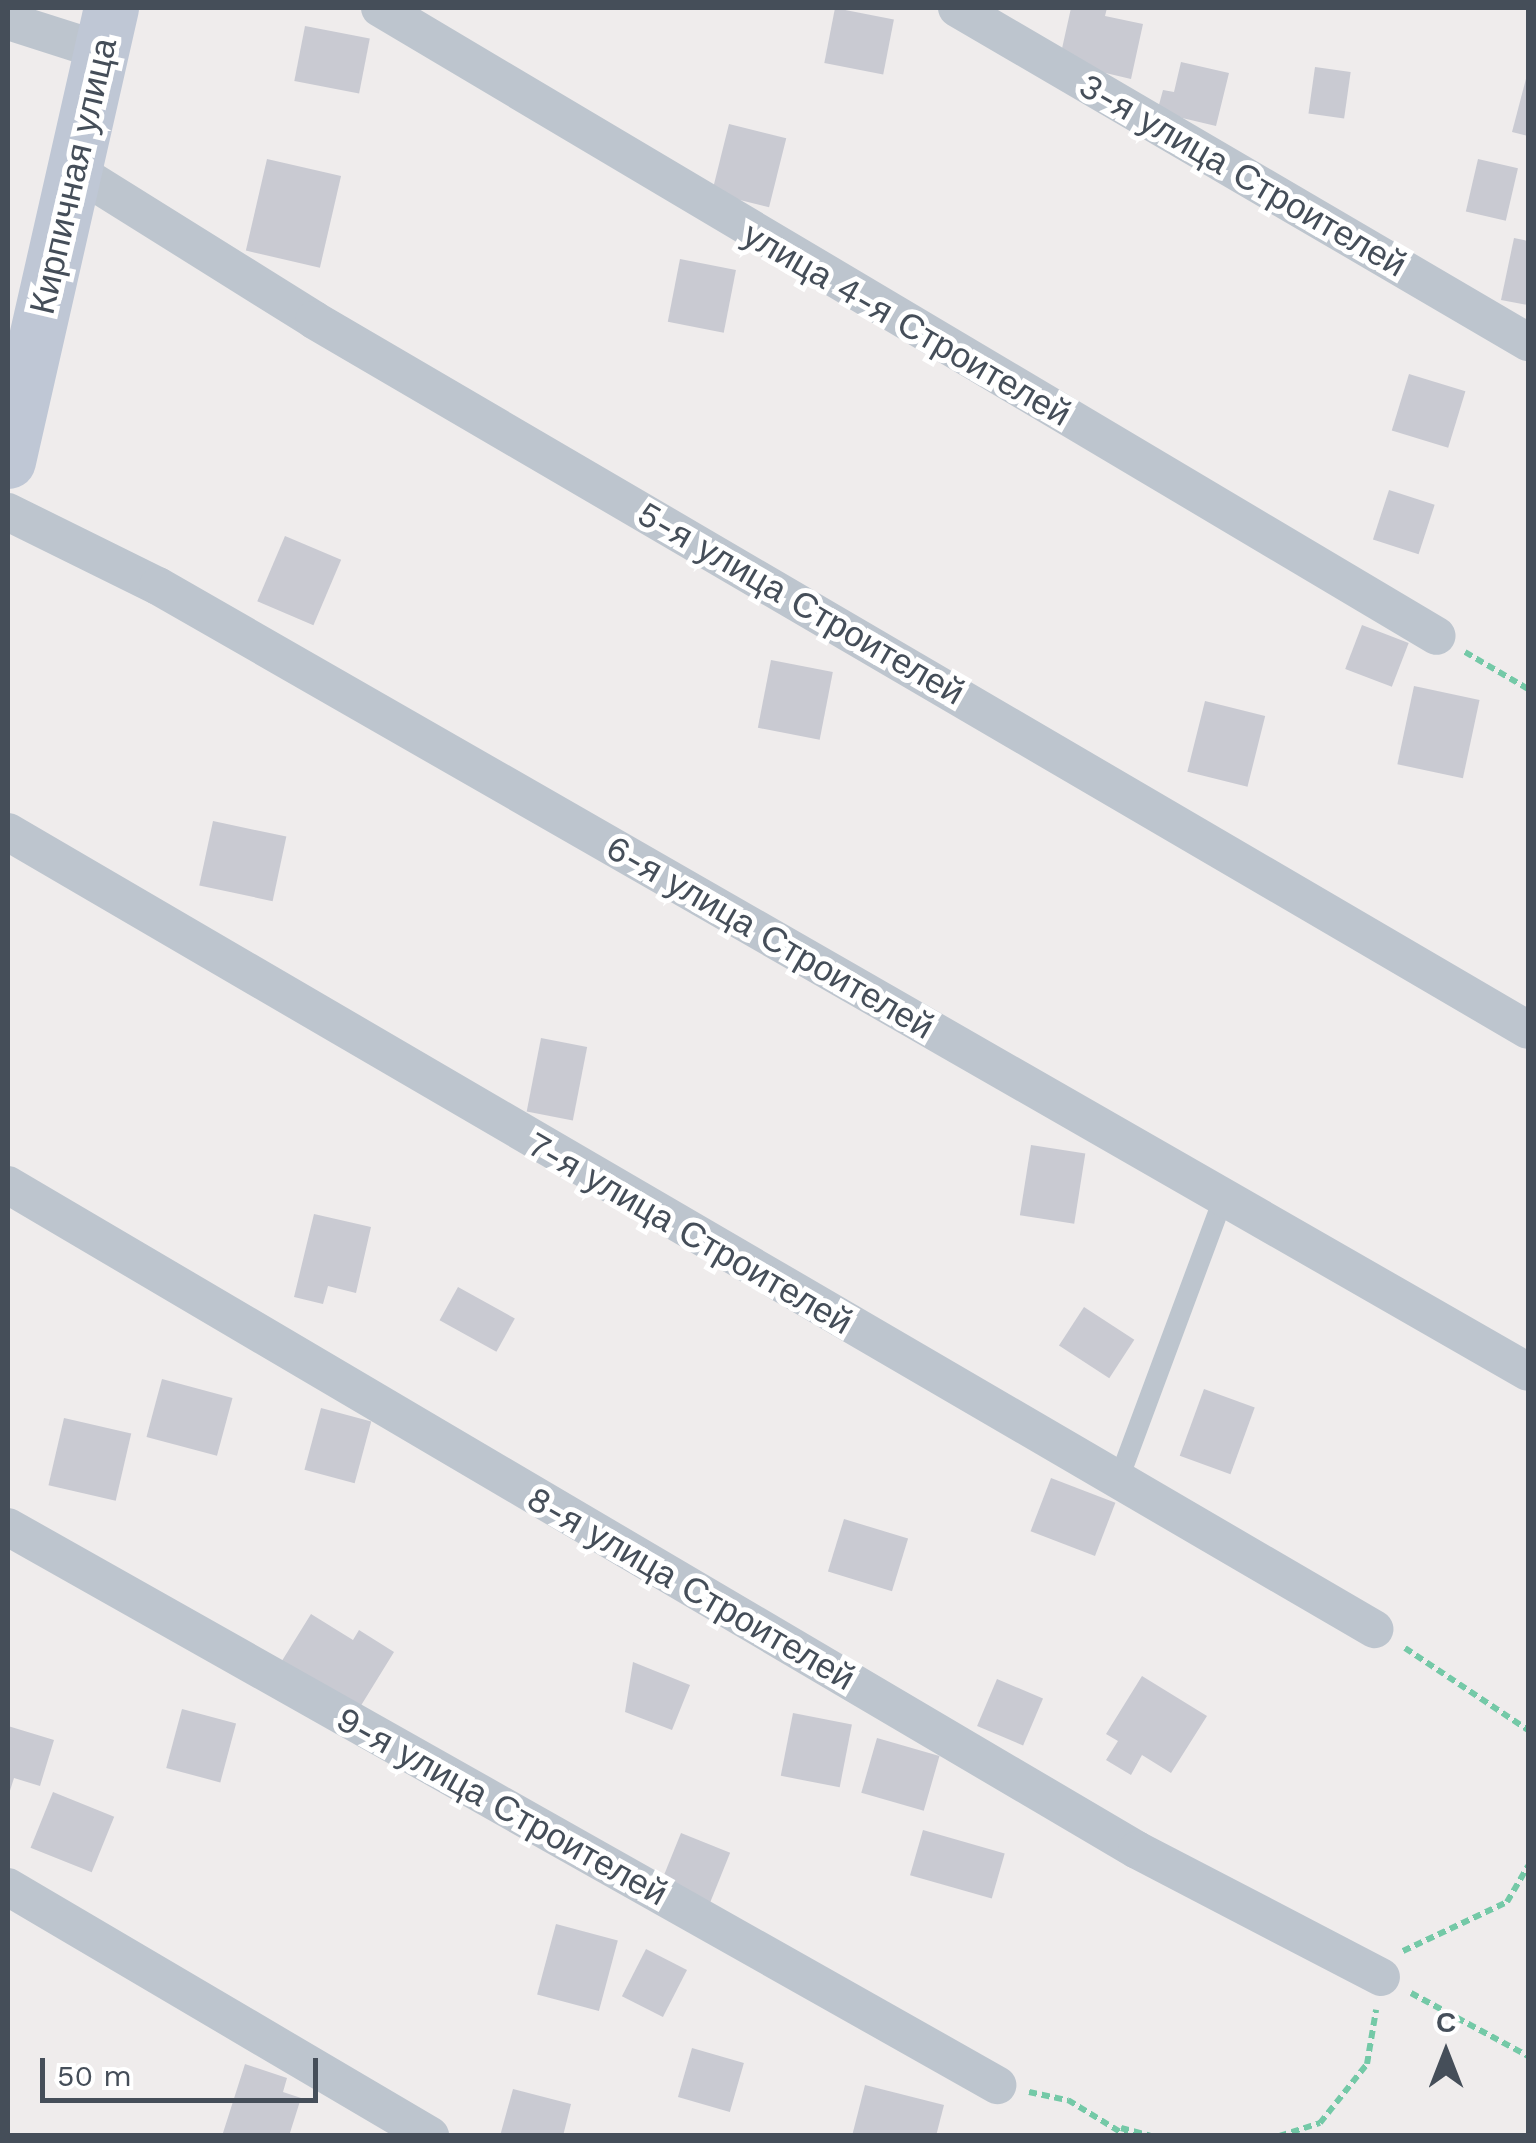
<!DOCTYPE html>
<meta charset="utf-8">
<style>
body{margin:0}
#map{position:relative;width:1536px;height:2143px;overflow:hidden;background:#efecec;font-family:"Work Sans",sans-serif}
div>[style]{position:absolute}
.building>*{inset:0;background:#c9cad2;transform-origin:0 0}
.path>*{height:6px;margin-top:-3px;transform-origin:0;background:repeating-linear-gradient(90deg,#74c9a7 0 8px,transparent 0 13px)}
.lane>*{height:20px;margin:-10px;padding:0 10px;transform-origin:10px;border-radius:10px;background:#bdc5ce}
.street>*{height:38px;margin:-19px;padding:0 19px;transform-origin:19px;border-radius:19px;background:#bdc5ce}
.secondary>*{height:55px;margin:-27.5px;padding:0 27.5px;transform-origin:27.5px;border-radius:27.5px;background:#bfc7d5}
span{translate:-50% -50%;white-space:nowrap;text-align:center;line-height:1.15;-webkit-text-stroke:10px #fff;paint-order:stroke}
.street-label{font-size:35px;color:#454e59}
.frame{position:absolute;inset:0;border:10px solid #454e59;pointer-events:none}
.north{position:absolute;left:1396px;top:2003px;width:100px;height:100px;-webkit-text-stroke:8px #fff;paint-order:stroke;rotate:0deg;font-size:28px;font-weight:700;line-height:40px;text-align:center;color:#454e59}
.north::after{content:'';display:block;margin:auto;width:35px;height:45px;background:#454e59;clip-path:polygon(50% 0,100% 100%,50% 72%,0 100%)}
.scale{position:absolute;left:40px;top:2058px;width:278px;height:45px;box-sizing:border-box;border:5px solid #454e59;border-top:0;padding-left:12px;font-size:30px;line-height:35px;white-space:nowrap;color:#454e59;-webkit-text-stroke:8px #fff;paint-order:stroke}
</style>
<div id="map">
<div class="building">
<div style="left:835px;top:8px;width:60px;height:56px;rotate:11deg"></div>
<div style="clip-path:polygon(1071px 8px,1107px 8px,1105px 16px,1143px 24px,1131px 79px,1059px 62px)"></div>
<div style="left:305px;top:26px;width:66px;height:56px;rotate:11deg"></div>
<div style="clip-path:polygon(1181px 62px,1229px 73px,1216px 126px,1157px 112px,1163px 90px,1174px 92px)"></div>
<div style="left:1315px;top:67px;width:36px;height:47px;rotate:8deg"></div>
<div style="clip-path:polygon(1527px 75px,1528px 75px,1528px 136px,1512px 132px)"></div>
<div style="left:729px;top:124px;width:59px;height:71px;rotate:14deg"></div>
<div style="left:267px;top:159px;width:76px;height:94px;rotate:13deg"></div>
<div style="left:1478px;top:159px;width:41px;height:54px;rotate:13deg"></div>
<div style="clip-path:polygon(1514px 238px,1528px 241px,1528px 305px,1501px 300px)"></div>
<div style="left:680px;top:259px;width:57px;height:64px;rotate:11deg"></div>
<div style="left:1409px;top:374px;width:59px;height:59px;rotate:17deg"></div>
<div style="left:1389px;top:490px;width:48px;height:52px;rotate:18deg"></div>
<div style="left:285px;top:536px;width:61px;height:71px;rotate:23deg"></div>
<div style="left:1362px;top:625px;width:50px;height:47px;rotate:21deg"></div>
<div style="left:771px;top:660px;width:63px;height:69px;rotate:11deg"></div>
<div style="left:1414px;top:686px;width:67px;height:80px;rotate:12deg"></div>
<div style="left:1205px;top:701px;width:62px;height:73px;rotate:14deg"></div>
<div style="left:213px;top:821px;width:75px;height:66px;rotate:12deg"></div>
<div style="left:541px;top:1038px;width:47px;height:75px;rotate:11deg"></div>
<div style="left:1031px;top:1145px;width:55px;height:71px;rotate:9deg"></div>
<div style="clip-path:polygon(314px 1214px,371px 1227px,356px 1293px,328px 1286px,323px 1304px,294px 1297px)"></div>
<div style="left:458px;top:1287px;width:65px;height:38px;rotate:29deg"></div>
<div style="left:1084px;top:1307px;width:60px;height:46px;rotate:33deg"></div>
<div style="left:162px;top:1379px;width:73px;height:60px;rotate:15deg"></div>
<div style="left:1204px;top:1389px;width:54px;height:71px;rotate:20deg"></div>
<div style="left:321px;top:1408px;width:52px;height:64px;rotate:15deg"></div>
<div style="left:64px;top:1418px;width:69px;height:69px;rotate:13deg"></div>
<div style="left:1051px;top:1478px;width:69px;height:57px;rotate:21deg"></div>
<div style="left:844px;top:1519px;width:67px;height:55px;rotate:17deg"></div>
<div style="clip-path:polygon(311px 1614px,353px 1640px,359px 1630px,394px 1652px,357px 1712px,280px 1664px)"></div>
<div style="clip-path:polygon(633px 1662px,690px 1685px,672px 1730px,625px 1712px)"></div>
<div style="clip-path:polygon(1142px 1676px,1207px 1716px,1171px 1773px,1142px 1755px,1131px 1775px,1106px 1760px,1118px 1741px,1106px 1734px)"></div>
<div style="left:997px;top:1679px;width:50px;height:51px;rotate:23deg"></div>
<div style="left:182px;top:1709px;width:56px;height:61px;rotate:15deg"></div>
<div style="left:793px;top:1713px;width:60px;height:64px;rotate:11deg"></div>
<div style="clip-path:polygon(8px 1726px,54px 1740px,40px 1786px,14px 1778px,8px 1797px)"></div>
<div style="left:877px;top:1738px;width:65px;height:57px;rotate:16deg"></div>
<div style="left:53px;top:1792px;width:66px;height:60px;rotate:22deg"></div>
<div style="left:923px;top:1830px;width:85px;height:47px;rotate:16deg"></div>
<div style="left:681px;top:1833px;width:53px;height:58px;rotate:22deg"></div>
<div style="left:556px;top:1924px;width:64px;height:73px;rotate:15deg"></div>
<div style="left:646px;top:1949px;width:46px;height:53px;rotate:27deg"></div>
<div style="left:692px;top:2048px;width:54px;height:51px;rotate:16deg"></div>
<div style="clip-path:polygon(245px 2064px,287px 2078px,283px 2092px,301px 2098px,289px 2136px,222px 2136px)"></div>
<div style="clip-path:polygon(865px 2085px,944px 2105px,936px 2136px,852px 2136px)"></div>
<div style="clip-path:polygon(513px 2089px,571px 2104px,563px 2136px,500px 2136px)"></div>
</div>
<div class="path">
<div style="left:1465px;top:652px;width:73px;rotate:30.4deg"></div>
<div style="left:1405px;top:1648px;width:148px;rotate:33.7deg"></div>
<div style="left:1403px;top:1951px;width:115px;rotate:-25.2deg"></div>
<div style="left:1507px;top:1902px;width:42px;rotate:-59.7deg"></div>
<div style="left:1411px;top:1993px;width:133px;rotate:28.3deg"></div>
<div style="left:1029px;top:2092px;width:40px;rotate:12deg"></div>
<div style="left:1068px;top:2100px;width:69px;rotate:31.4deg"></div>
<div style="left:1121px;top:2128px;width:30px;rotate:15deg"></div>
<div style="left:1279px;top:2136px;width:43px;rotate:-17.6deg"></div>
<div style="left:1320px;top:2123px;width:75px;rotate:-51.5deg"></div>
<div style="left:1367px;top:2064px;width:55px;rotate:-80.5deg"></div>
</div>
<div class="lane">
<div style="left:1117px;top:1484px;width:306px;rotate:-69.6deg"></div>
</div>
<div class="street">
<div style="left:380px;top:8px;width:1229px;rotate:30.72deg"></div>
<div style="left:957px;top:8px;width:662px;rotate:30.33deg"></div>
<div style="left:8px;top:21px;width:99px;rotate:17.7deg"></div>
<div style="left:76px;top:171px;width:281px;rotate:32deg"></div>
<div style="left:314px;top:320px;width:1406px;rotate:30.32deg"></div>
<div style="left:8px;top:512px;width:167px;rotate:26.3deg"></div>
<div style="left:158px;top:586px;width:1579px;rotate:29.84deg"></div>
<div style="left:8px;top:832px;width:1582px;rotate:30.26deg"></div>
<div style="left:8px;top:1185px;width:1310px;rotate:30.5deg"></div>
<div style="left:1137px;top:1850px;width:275px;rotate:27.5deg"></div>
<div style="left:8px;top:1527px;width:1136px;rotate:29.43deg"></div>
<div style="left:8px;top:1887px;width:490px;rotate:30.5deg"></div>
</div>
<div class="secondary">
<div style="left:8px;top:461px;width:465px;rotate:-77.2deg"></div>
</div>
<div class="street-label">
<span style="left:1243px;top:175px;rotate:30deg">3-я улица Строителей</span>
<span style="left:73px;top:176px;rotate:-77deg">Кирпичная улица</span>
<span style="left:907px;top:324px;rotate:30deg">улица 4-я Строителей</span>
<span style="left:801px;top:603px;rotate:30deg">5-я улица Строителей</span>
<span style="left:770px;top:937px;rotate:30deg">6-я улица Строителей</span>
<span style="left:690px;top:1233px;rotate:30deg">7-я улица Строителей</span>
<span style="left:691px;top:1588px;rotate:30deg">8-я улица Строителей</span>
<span style="left:502px;top:1806px;rotate:29deg">9-я улица Строителей</span>
</div>
<div class="frame"></div>
<div class="north">С</div>
<div class="scale">50 m</div>
</div>
